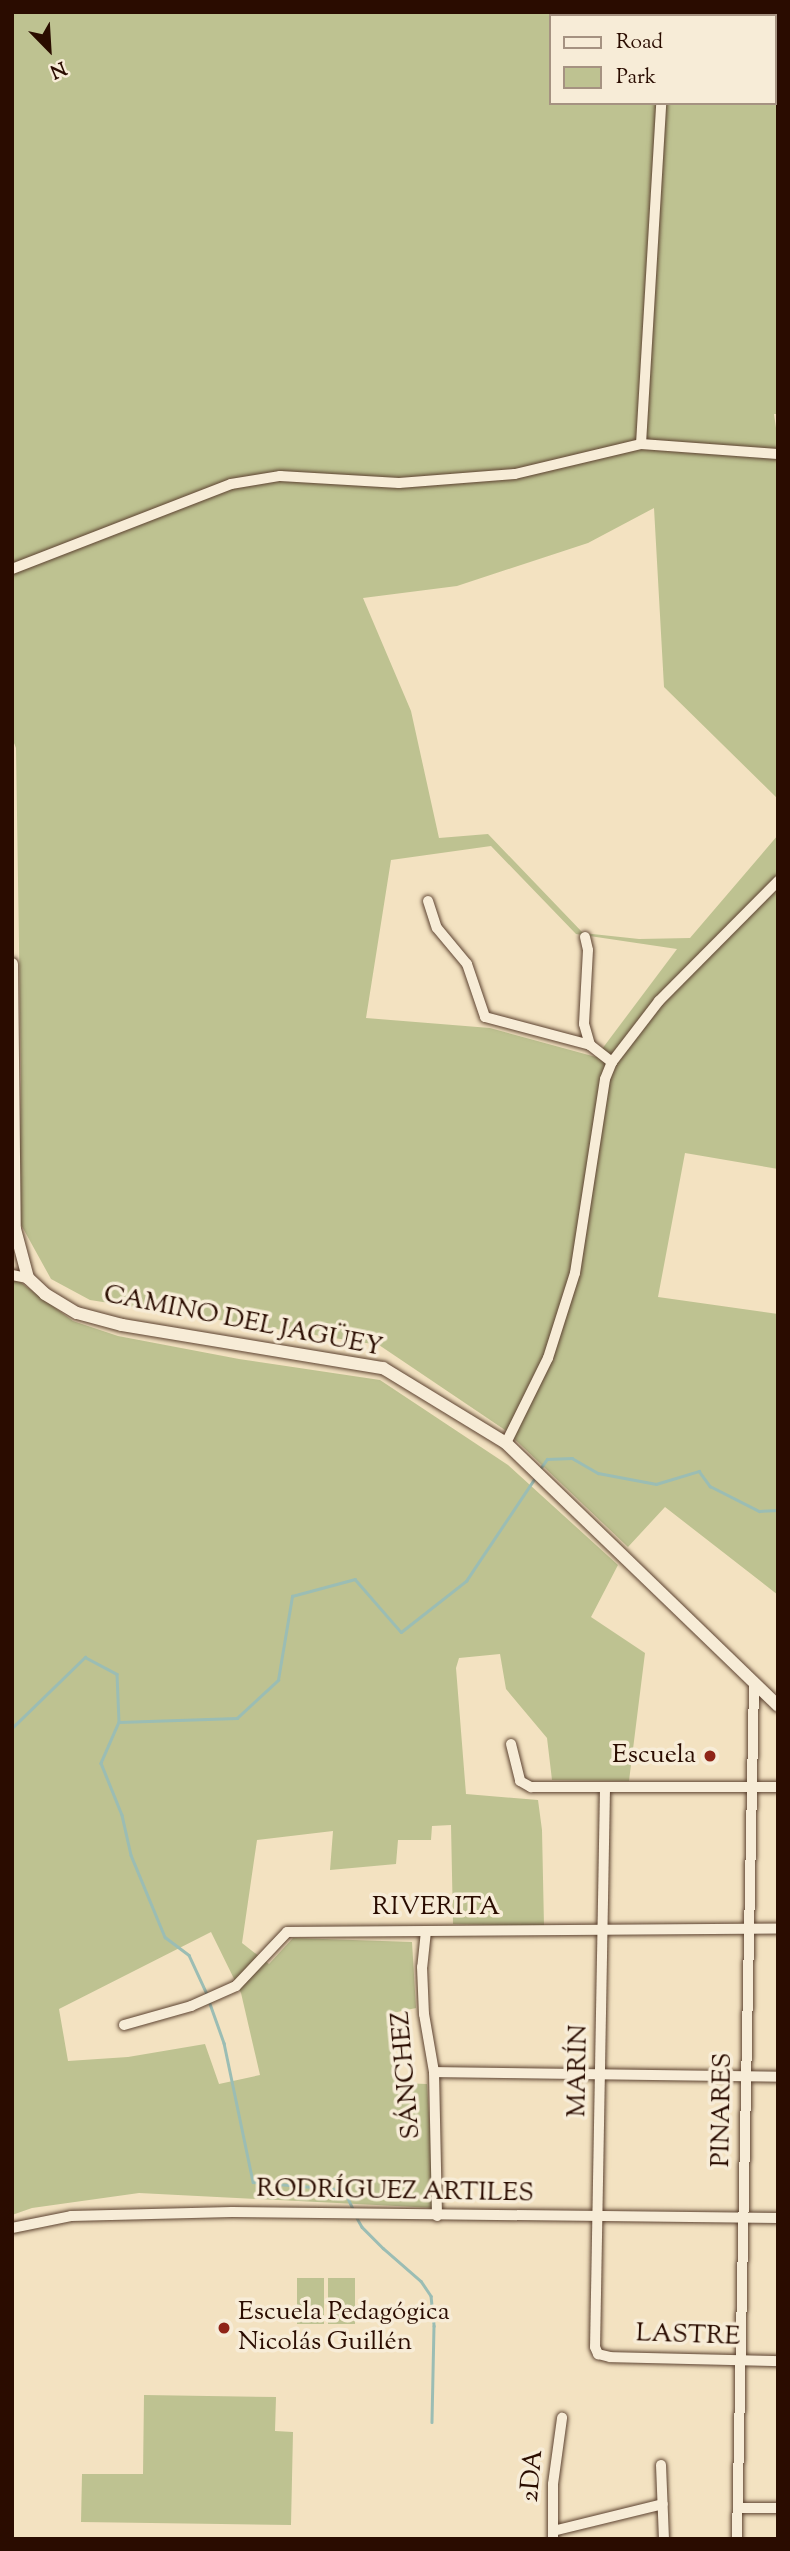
<!DOCTYPE html>
<meta charset="utf-8">
<style>
body{margin:0}
#map{position:relative;width:790px;height:2551px;overflow:hidden;background:#f3e2c1;font-family:"Sorts Mill Goudy",serif}
div>[style]{position:absolute}
.green>*{inset:0;background:#bec291;transform-origin:0 0}
.stream>*{height:2.5px;margin:-1.25px;padding:0 1.25px;transform-origin:1.25px;border-radius:1.25px;background:#9bbdb4}
.roads{filter:drop-shadow(0 0 2px #5c4230) drop-shadow(0 0 2px #5c4230)}
.minor>*{height:10px;margin:-5px;padding:0 5px;transform-origin:5px;border-radius:5px;background:#f7ecd7}
.tertiary>*{height:12px;margin:-6px;padding:0 6px;transform-origin:6px;border-radius:6px;background:#f7ecd7}
.dots>*{width:19px;height:19px;translate:-50% -50%;box-sizing:border-box;border:4px solid #f7ecd7;border-radius:50%}
span{translate:-50% -50%;white-space:nowrap;text-align:center;line-height:1.15;-webkit-text-stroke:7px #f7ecd7;paint-order:stroke}
.street-label{font-size:26px;color:#2a0c00}
.poi-label{font-size:26px;color:#2a0c00}
.right{translate:-100% -50%;text-align:right}
.left{translate:0 -50%;text-align:left}
.frame{position:absolute;inset:0;border:14px solid #2a0c00;pointer-events:none}
.legend{position:absolute;left:549px;top:14px;width:228px;height:91px;box-sizing:border-box;background:#f7ecd7;border:2px solid #a59281;margin:0;padding:9px 12px;list-style:none;font-size:21px;color:#2a0c00}
.legend li{display:flex;align-items:center;gap:14px;height:35px}
.legend b{width:35px;border:2px solid #a59281}
.north{position:absolute;left:14px;top:14px;width:70px;height:70px;-webkit-text-stroke:5px #f7ecd7;paint-order:stroke;rotate:156deg;font-size:19px;font-weight:700;line-height:28px;text-align:center;color:#2a0c00}
.north::after{content:'';display:block;margin:auto;width:24px;height:32px;background:#2a0c00;clip-path:polygon(50% 0,100% 100%,50% 72%,0 100%)}
</style>
<div id="map">
<div class="green">
<div style="clip-path:polygon(evenodd,12px 12px,778px 12px,778px 414px,774px 414px,778px 442px,778px 799px,664px 687px,654px 508px,588px 543px,457px 586px,363px 598px,411px 711px,439px 838px,488px 834px,583px 933px,639px 939px,690px 938px,778px 835px,778px 1169px,685px 1153px,658px 1297px,778px 1314px,778px 1595px,665px 1507px,628px 1547px,505px 1430px,379px 1345px,90px 1300px,51px 1279px,19px 1221px,21px 1077px,16px 748px,12px 738px,12px 12px,550px 16px,774px 16px,774px 103px,550px 103px,550px 16px,12px 12px,491px 846px,576px 934px,677px 949px,596px 1057px,490px 1028px,366px 1018px,391px 860px,491px 846px)"></div>
<div style="clip-path:polygon(evenodd,12px 1276px,73px 1321px,118px 1336px,239px 1359px,380px 1380px,508px 1465px,618px 1565px,591px 1617px,645px 1653px,629px 1781px,552px 1780px,547px 1738px,506px 1689px,500px 1654px,459px 1658px,456px 1668px,466px 1794px,538px 1800px,542px 1830px,544px 1926px,453px 1924px,451px 1825px,432px 1826px,431px 1840px,398px 1840px,396px 1864px,330px 1870px,333px 1831px,257px 1840px,242px 1943px,269px 1964px,293px 1938px,412px 1942px,416px 2008px,388px 2014px,398px 2083px,427px 2084px,435px 2208px,139px 2193px,32px 2208px,12px 2215px,12px 1276px,211px 1932px,241px 1993px,260px 2075px,219px 2084px,205px 2044px,128px 2057px,68px 2061px,59px 2009px,211px 1932px)"></div>
<div style="left:297px;top:2278px;width:27px;height:46px"></div>
<div style="left:328px;top:2278px;width:27px;height:46px"></div>
<div style="clip-path:polygon(144px 2395px,276px 2397px,275px 2431px,293px 2432px,291px 2525px,81px 2522px,82px 2474px,143px 2474px)"></div>
</div>
<div class="stream">
<div style="left:540px;top:1469px;width:12px;rotate:-55deg"></div>
<div style="left:547px;top:1459px;width:25px;rotate:-2deg"></div>
<div style="left:572px;top:1458px;width:30px;rotate:30deg"></div>
<div style="left:598px;top:1473px;width:59px;rotate:10.7deg"></div>
<div style="left:656px;top:1484px;width:45px;rotate:-16.8deg"></div>
<div style="left:699px;top:1471px;width:19px;rotate:54deg"></div>
<div style="left:710px;top:1486px;width:55px;rotate:27deg"></div>
<div style="left:759px;top:1511px;width:19px;rotate:-3deg"></div>
<div style="left:119px;top:1722px;width:45px;rotate:113.7deg"></div>
<div style="left:101px;top:1763px;width:56px;rotate:68deg"></div>
<div style="left:122px;top:1815px;width:41px;rotate:77.3deg"></div>
<div style="left:131px;top:1855px;width:89px;rotate:67.5deg"></div>
<div style="left:165px;top:1937px;width:30px;rotate:37deg"></div>
<div style="left:189px;top:1955px;width:43px;rotate:65.2deg"></div>
<div style="left:12px;top:1728px;width:102px;rotate:-44.2deg"></div>
<div style="left:85px;top:1657px;width:36px;rotate:28deg"></div>
<div style="left:117px;top:1674px;width:48px;rotate:87.6deg"></div>
<div style="left:119px;top:1722px;width:118px;rotate:-1.9deg"></div>
<div style="left:237px;top:1718px;width:56px;rotate:-42.8deg"></div>
<div style="left:278px;top:1680px;width:85px;rotate:-80.5deg"></div>
<div style="left:292px;top:1596px;width:65px;rotate:-15.1deg"></div>
<div style="left:355px;top:1579px;width:70px;rotate:49deg"></div>
<div style="left:401px;top:1632px;width:83px;rotate:-38.1deg"></div>
<div style="left:466px;top:1581px;width:124px;rotate:-56.2deg"></div>
<div style="left:209px;top:2001px;width:45px;rotate:70.3deg"></div>
<div style="left:224px;top:2043px;width:142px;rotate:78.2deg"></div>
<div style="left:253px;top:2182px;width:83px;rotate:4.8deg"></div>
<div style="left:336px;top:2189px;width:11px;rotate:27deg"></div>
<div style="left:346px;top:2194px;width:17px;rotate:65deg"></div>
<div style="left:357px;top:2218px;width:10px;rotate:61deg"></div>
<div style="left:362px;top:2227px;width:30px;rotate:45deg"></div>
<div style="left:383px;top:2248px;width:50px;rotate:41deg"></div>
<div style="left:421px;top:2281px;width:18px;rotate:56deg"></div>
<div style="left:431px;top:2296px;width:30px;rotate:84deg"></div>
<div style="left:434px;top:2326px;width:96px;rotate:91.2deg"></div>
</div>
<div class="roads">
<div class="minor">
<div style="left:666px;top:16px;width:4px;rotate:-90deg"></div>
<div style="left:641px;top:444px;width:342px;rotate:-86.6deg"></div>
<div style="left:12px;top:569px;width:235px;rotate:-21.2deg"></div>
<div style="left:231px;top:484px;width:50px;rotate:-9.3deg"></div>
<div style="left:280px;top:476px;width:119px;rotate:3.4deg"></div>
<div style="left:399px;top:483px;width:116px;rotate:-4.4deg"></div>
<div style="left:515px;top:474px;width:130px;rotate:-13.4deg"></div>
<div style="left:641px;top:444px;width:137px;rotate:4.2deg"></div>
<div style="left:428px;top:901px;width:28px;rotate:72deg"></div>
<div style="left:437px;top:928px;width:47px;rotate:50.2deg"></div>
<div style="left:467px;top:964px;width:56px;rotate:71.2deg"></div>
<div style="left:485px;top:1017px;width:109px;rotate:14.9deg"></div>
<div style="left:590px;top:1045px;width:28px;rotate:38deg"></div>
<div style="left:585px;top:937px;width:13px;rotate:77deg"></div>
<div style="left:588px;top:950px;width:74px;rotate:93.1deg"></div>
<div style="left:584px;top:1024px;width:22px;rotate:74deg"></div>
<div style="left:12px;top:1275px;width:16px;rotate:11deg"></div>
<div style="left:506px;top:1443px;width:95px;rotate:-63.7deg"></div>
<div style="left:548px;top:1358px;width:89px;rotate:-72.4deg"></div>
<div style="left:575px;top:1273px;width:196px;rotate:-81.2deg"></div>
<div style="left:605px;top:1079px;width:18px;rotate:-68deg"></div>
<div style="left:612px;top:1062px;width:77px;rotate:-52.4deg"></div>
<div style="left:659px;top:1001px;width:169px;rotate:-45.2deg"></div>
<div style="left:511px;top:1744px;width:38px;rotate:76deg"></div>
<div style="left:520px;top:1781px;width:13px;rotate:29deg"></div>
<div style="left:531px;top:1787px;width:247px"></div>
<div style="left:605px;top:1788px;width:559px;rotate:91.02deg"></div>
<div style="left:595px;top:2347px;width:8px;rotate:67deg"></div>
<div style="left:598px;top:2354px;width:12px;rotate:14deg"></div>
<div style="left:610px;top:2357px;width:168px;rotate:1.4deg"></div>
<div style="left:426px;top:1931px;width:36px;rotate:96deg"></div>
<div style="left:422px;top:1967px;width:47px;rotate:87.6deg"></div>
<div style="left:424px;top:2014px;width:59px;rotate:80.2deg"></div>
<div style="left:434px;top:2072px;width:144px;rotate:88.8deg"></div>
<div style="left:124px;top:2025px;width:70px;rotate:-15.8deg"></div>
<div style="left:191px;top:2006px;width:49px;rotate:-24deg"></div>
<div style="left:236px;top:1986px;width:74px;rotate:-46.6deg"></div>
<div style="left:287px;top:1932px;width:491px;rotate:-0.4deg"></div>
<div style="left:434px;top:2072px;width:344px;rotate:0.8deg"></div>
<div style="left:12px;top:2228px;width:60px;rotate:-11.5deg"></div>
<div style="left:71px;top:2216px;width:161px;rotate:-1.4deg"></div>
<div style="left:232px;top:2212px;width:546px;rotate:0.63deg"></div>
<div style="left:661px;top:2465px;width:74px;rotate:87.7deg"></div>
<div style="left:738px;top:2508px;width:40px"></div>
<div style="left:553px;top:2531px;width:113px;rotate:-13.8deg"></div>
<div style="left:553px;top:2539px;width:55px;rotate:-90deg"></div>
<div style="left:553px;top:2484px;width:67px;rotate:-82.2deg"></div>
<div style="left:737px;top:2539px;width:856px;rotate:-88.86deg"></div>
</div>
<div class="tertiary">
<div style="left:12px;top:964px;width:265px;rotate:89.4deg"></div>
<div style="left:15px;top:1229px;width:51px;rotate:75.1deg"></div>
<div style="left:28px;top:1278px;width:23px;rotate:43deg"></div>
<div style="left:45px;top:1294px;width:37px;rotate:31deg"></div>
<div style="left:77px;top:1313px;width:47px;rotate:14.9deg"></div>
<div style="left:122px;top:1325px;width:265px;rotate:9.4deg"></div>
<div style="left:383px;top:1368px;width:144px;rotate:31.4deg"></div>
<div style="left:506px;top:1443px;width:378px;rotate:44deg"></div>
</div>
</div>
<div class="dots">
<div style="left:710px;top:1756px;background:#8f2418"></div>
<div style="left:224px;top:2328px;background:#8f2418"></div>
</div>
<div class="street-label">
<span style="left:243px;top:1322px;rotate:11deg">CAMINO DEL JAGÜEY</span>
<span style="left:436px;top:1908px">RIVERITA</span>
<span style="left:579px;top:2071px;rotate:-89deg">MARÍN</span>
<span style="left:407px;top:2075px;rotate:-95deg">SÁNCHEZ</span>
<span style="left:723px;top:2110px;rotate:-89deg">PINARES</span>
<span style="left:395px;top:2192px;rotate:1deg">RODRÍGUEZ ARTILES</span>
<span style="left:688px;top:2336px;rotate:2deg">LASTRE</span>
<span style="left:533px;top:2476px;rotate:-85deg">2DA</span>
</div>
<div class="poi-label">
<span class="right" style="left:696px;top:1756px">Escuela</span>
<span class="left" style="left:238px;top:2328px">Escuela Pedagógica<br>Nicolás Guillén</span>
</div>
<div class="frame"></div>
<ul class="legend">
<li><b style="height:9px;background:#f7ecd7"></b>Road</li>
<li><b style="height:19px;background:#bec291"></b>Park</li>
</ul>
<div class="north">N</div>
</div>
